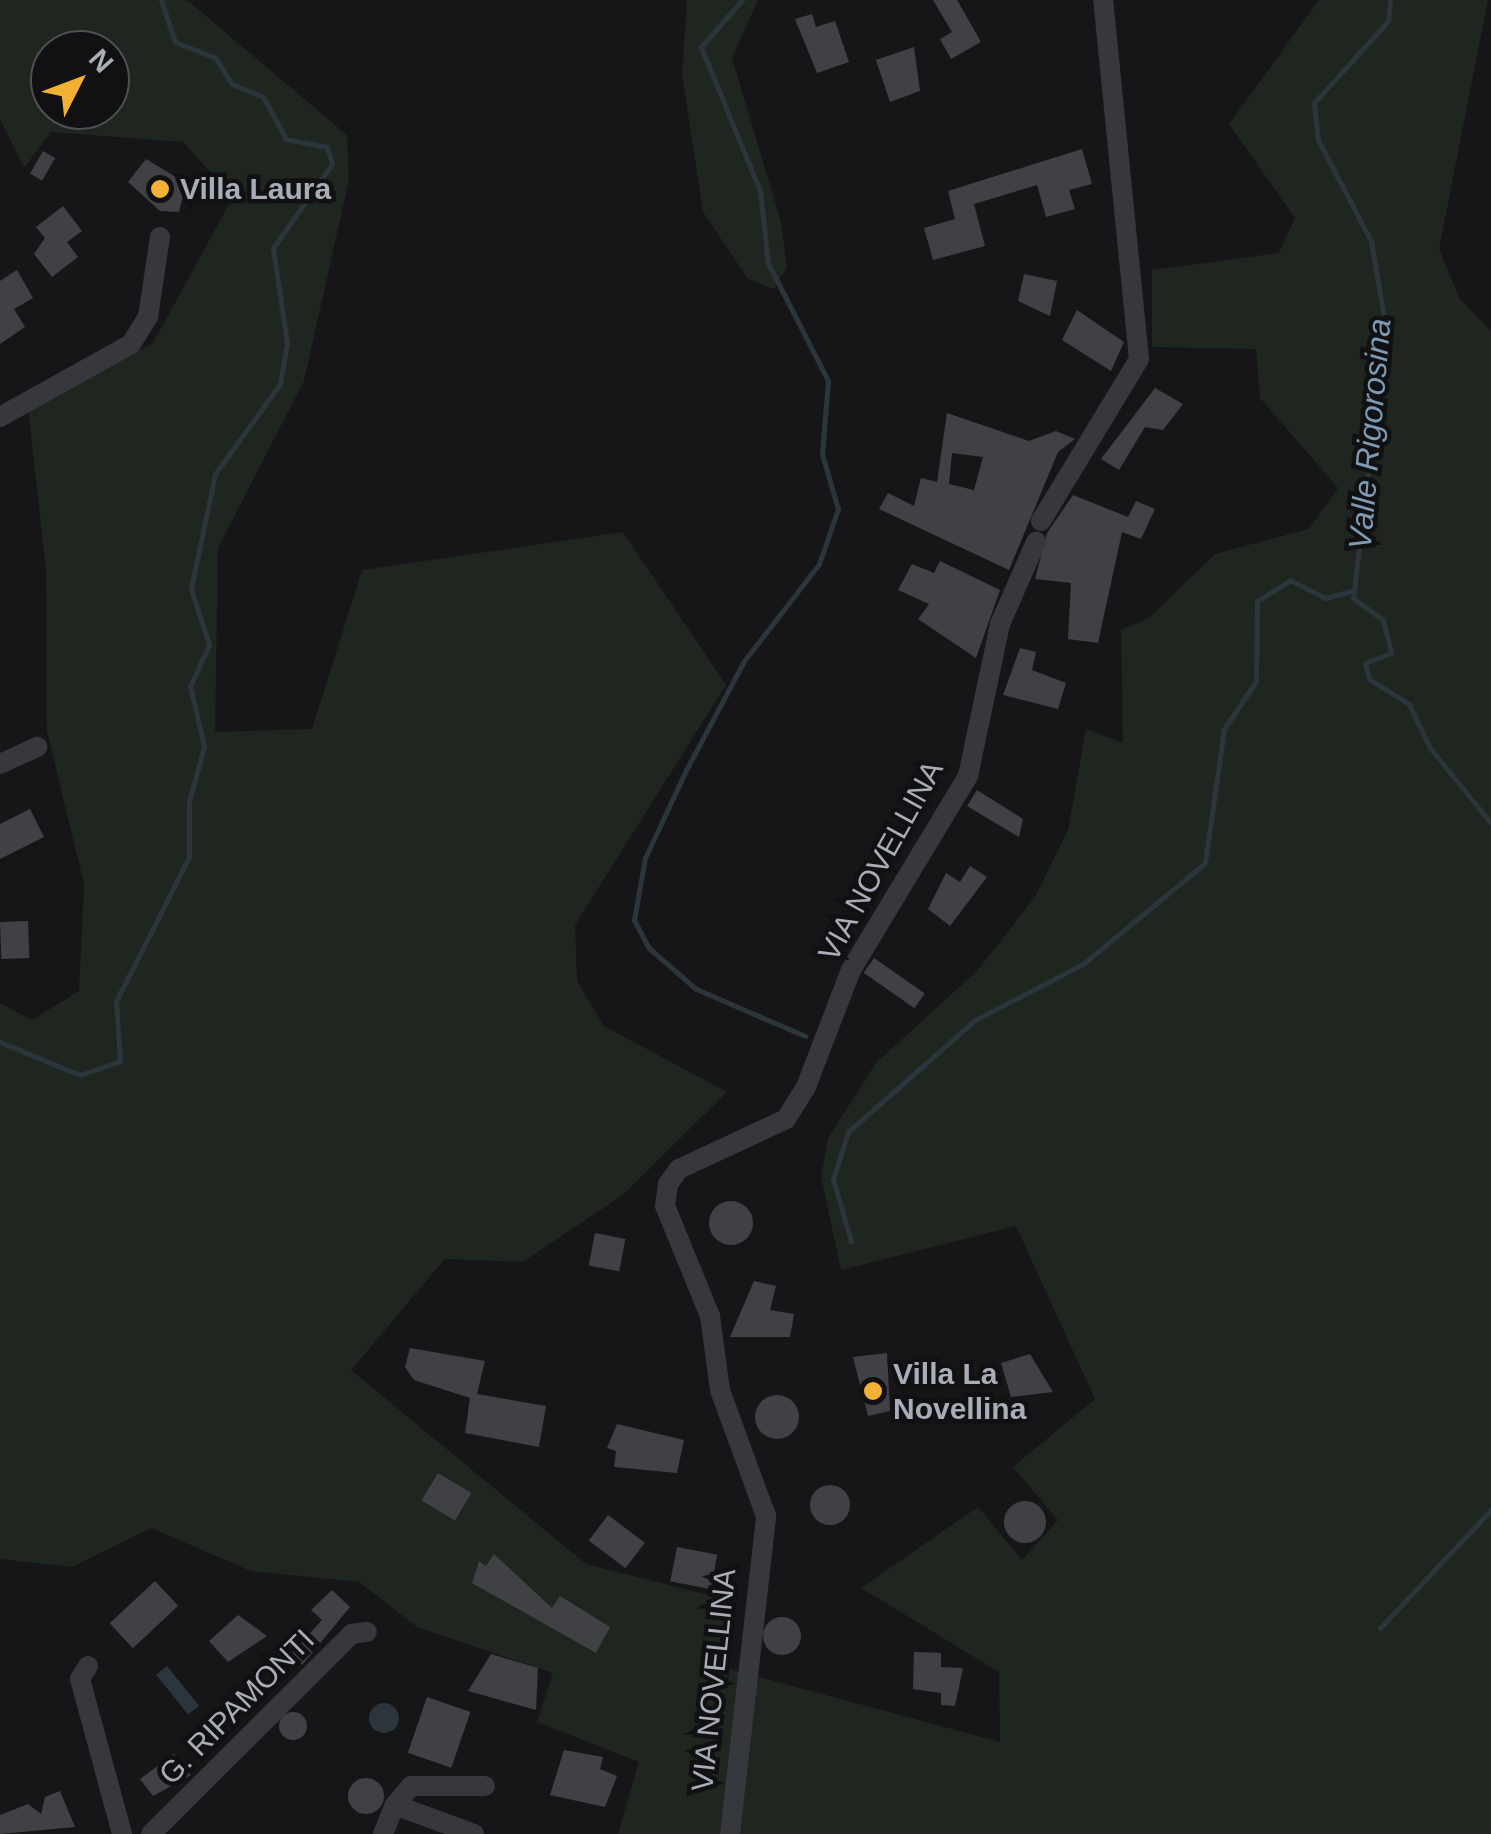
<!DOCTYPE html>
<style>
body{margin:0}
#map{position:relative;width:1491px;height:1834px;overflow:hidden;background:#161618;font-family:Helvetica,sans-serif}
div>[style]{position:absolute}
.green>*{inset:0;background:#1e261f}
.water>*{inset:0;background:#2c353c;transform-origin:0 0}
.round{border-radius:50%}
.stream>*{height:5px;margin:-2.5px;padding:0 2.5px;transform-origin:2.5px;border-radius:2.5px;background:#2c353c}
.building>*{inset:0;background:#404145;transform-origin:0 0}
.minor>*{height:20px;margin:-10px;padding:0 10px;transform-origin:10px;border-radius:10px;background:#37383d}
.dots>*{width:28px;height:28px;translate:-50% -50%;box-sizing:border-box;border:5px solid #111113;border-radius:50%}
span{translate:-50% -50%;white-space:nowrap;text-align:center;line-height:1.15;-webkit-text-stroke:9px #111113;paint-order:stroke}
.poi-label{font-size:30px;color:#a8adb8;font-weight:700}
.left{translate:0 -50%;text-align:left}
.street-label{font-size:30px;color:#a8adb8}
.water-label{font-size:32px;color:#7f9bb3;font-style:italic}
.north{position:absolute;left:30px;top:30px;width:100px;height:100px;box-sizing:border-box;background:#111113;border:2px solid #4d4f55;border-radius:50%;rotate:48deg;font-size:28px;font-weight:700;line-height:40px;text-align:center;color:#a8adb8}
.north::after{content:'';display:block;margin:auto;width:35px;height:45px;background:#f2b134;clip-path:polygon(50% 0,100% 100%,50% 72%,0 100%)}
</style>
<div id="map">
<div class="green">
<div style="clip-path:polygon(evenodd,0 0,187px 0,347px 135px,349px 179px,304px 381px,218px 548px,215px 732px,312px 729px,362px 570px,623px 532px,726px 685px,575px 925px,577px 981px,604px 1026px,727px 1092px,624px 1194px,523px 1262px,445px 1259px,351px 1370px,586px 1564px,728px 1600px,715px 1665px,1000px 1742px,999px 1672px,861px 1588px,978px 1507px,1022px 1560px,1058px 1520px,1013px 1467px,1095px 1399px,1016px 1226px,841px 1270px,821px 1177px,828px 1138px,876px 1063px,977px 971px,1035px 897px,1068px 830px,1086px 729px,1123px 743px,1121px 630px,1149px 618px,1215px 554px,1309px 529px,1338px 488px,1260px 398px,1256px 349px,1152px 347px,1152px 270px,1279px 253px,1295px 218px,1229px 124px,1319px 0,1488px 0,1439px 249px,1460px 299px,1491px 331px,1491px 1834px,618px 1834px,639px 1762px,537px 1722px,553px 1673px,417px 1627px,359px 1582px,251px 1571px,151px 1528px,72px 1567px,0 1559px,0 1003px,32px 1020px,79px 991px,84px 884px,47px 731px,46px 570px,28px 408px,153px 343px,233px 197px,183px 142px,51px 132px,24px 168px,0 119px,0 0,50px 50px,110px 50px,110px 110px,50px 110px,50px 50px)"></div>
<div style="clip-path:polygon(687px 0,758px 0,732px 58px,781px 222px,787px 267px,774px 289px,748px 279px,703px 212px,682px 74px)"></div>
</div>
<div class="water">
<div style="left:167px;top:1666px;width:51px;height:14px;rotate:51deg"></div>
<div class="round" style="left:369px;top:1703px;width:30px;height:30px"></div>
</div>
<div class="stream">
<div style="left:742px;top:0;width:62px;rotate:131.1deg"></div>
<div style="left:701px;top:47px;width:156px;rotate:67.7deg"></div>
<div style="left:760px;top:191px;width:72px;rotate:83.7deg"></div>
<div style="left:768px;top:263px;width:132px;rotate:63deg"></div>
<div style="left:828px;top:381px;width:73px;rotate:94.7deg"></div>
<div style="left:822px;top:454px;width:57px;rotate:73.8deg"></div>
<div style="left:838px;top:509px;width:58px;rotate:109.1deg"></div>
<div style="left:819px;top:564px;width:123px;rotate:127.7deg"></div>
<div style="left:744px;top:661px;width:121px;rotate:118deg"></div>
<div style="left:687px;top:768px;width:99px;rotate:115deg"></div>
<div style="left:645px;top:858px;width:63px;rotate:100.1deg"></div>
<div style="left:634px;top:920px;width:32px;rotate:62deg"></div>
<div style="left:649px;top:948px;width:62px;rotate:41.1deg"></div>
<div style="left:696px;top:989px;width:119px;rotate:23.3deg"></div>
<div style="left:1390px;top:0;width:21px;rotate:95deg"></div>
<div style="left:1388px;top:21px;width:110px;rotate:132.1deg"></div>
<div style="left:1314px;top:103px;width:37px;rotate:84deg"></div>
<div style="left:1318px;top:140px;width:114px;rotate:62.3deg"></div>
<div style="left:1371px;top:241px;width:83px;rotate:80.3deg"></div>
<div style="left:1385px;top:323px;width:277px;rotate:96.6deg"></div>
<div style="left:1353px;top:598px;width:37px;rotate:36deg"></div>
<div style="left:1383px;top:620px;width:34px;rotate:76deg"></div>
<div style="left:1391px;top:653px;width:28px;rotate:159deg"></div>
<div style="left:1365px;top:663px;width:16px;rotate:76deg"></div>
<div style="left:1369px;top:679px;width:47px;rotate:32deg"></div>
<div style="left:1409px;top:704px;width:49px;rotate:64.5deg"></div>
<div style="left:1430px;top:748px;width:97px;rotate:50.9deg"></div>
<div style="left:0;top:1042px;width:87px;rotate:22.4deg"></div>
<div style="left:80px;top:1075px;width:42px;rotate:-19.3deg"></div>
<div style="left:120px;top:1061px;width:60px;rotate:-93.8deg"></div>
<div style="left:116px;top:1001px;width:161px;rotate:-63.1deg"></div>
<div style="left:189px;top:857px;width:55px;rotate:-90deg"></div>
<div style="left:189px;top:802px;width:58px;rotate:-75deg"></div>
<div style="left:204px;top:746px;width:62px;rotate:-103.1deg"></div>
<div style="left:190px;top:686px;width:45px;rotate:-65.1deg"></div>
<div style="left:209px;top:645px;width:59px;rotate:-107.8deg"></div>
<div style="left:191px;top:589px;width:117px;rotate:-78.2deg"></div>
<div style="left:215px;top:474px;width:111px;rotate:-54.2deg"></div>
<div style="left:280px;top:384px;width:42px;rotate:-80.3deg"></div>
<div style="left:287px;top:343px;width:96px;rotate:-98.4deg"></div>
<div style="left:273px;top:248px;width:103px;rotate:-54.9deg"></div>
<div style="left:332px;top:164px;width:18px;rotate:-106deg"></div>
<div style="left:327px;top:147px;width:42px;rotate:-169deg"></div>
<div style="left:286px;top:139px;width:48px;rotate:-118.7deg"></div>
<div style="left:263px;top:97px;width:34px;rotate:-157deg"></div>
<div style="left:232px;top:84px;width:31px;rotate:-122deg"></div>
<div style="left:216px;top:58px;width:44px;rotate:-158.7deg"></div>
<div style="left:175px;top:42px;width:44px;rotate:-108.4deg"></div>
<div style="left:851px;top:1241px;width:65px;rotate:-106.2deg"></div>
<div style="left:833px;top:1179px;width:49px;rotate:-72.3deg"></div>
<div style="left:848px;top:1132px;width:169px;rotate:-41.4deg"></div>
<div style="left:975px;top:1020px;width:122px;rotate:-27.4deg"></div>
<div style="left:1083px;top:964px;width:158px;rotate:-39.6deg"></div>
<div style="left:1205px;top:863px;width:135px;rotate:-81.9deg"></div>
<div style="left:1224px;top:729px;width:58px;rotate:-56.3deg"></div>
<div style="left:1256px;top:681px;width:80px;rotate:-89.3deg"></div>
<div style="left:1257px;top:601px;width:39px;rotate:-32deg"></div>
<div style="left:1290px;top:580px;width:39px;rotate:27deg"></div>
<div style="left:1325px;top:598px;width:30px;rotate:-15deg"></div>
<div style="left:1380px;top:1628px;width:162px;rotate:-46.8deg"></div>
</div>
<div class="building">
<div style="clip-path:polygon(933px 0,957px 0,981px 42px,951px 59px,940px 39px,952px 32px)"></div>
<div style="clip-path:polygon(812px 14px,816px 27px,835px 21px,849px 62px,817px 73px,795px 19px)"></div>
<div style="clip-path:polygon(914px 47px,920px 91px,890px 102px,876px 60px)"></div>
<div style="clip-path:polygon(1082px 149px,1092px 184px,1069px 190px,1075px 209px,1046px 217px,1037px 185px,974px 204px,985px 246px,933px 260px,924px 228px,955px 219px,948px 191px)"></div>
<div style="left:43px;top:151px;width:14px;height:26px;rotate:30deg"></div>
<div style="clip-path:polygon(146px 159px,186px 183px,179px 212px,160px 211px,128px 182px)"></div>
<div style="clip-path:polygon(63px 206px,82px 231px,67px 242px,78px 257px,52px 277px,34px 254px,45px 238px,36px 227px)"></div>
<div style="clip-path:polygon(17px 270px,33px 298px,14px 309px,25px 327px,0 344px,0 281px)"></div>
<div style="clip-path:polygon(1024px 274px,1057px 281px,1050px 316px,1018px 301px)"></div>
<div style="clip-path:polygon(1077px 310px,1124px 342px,1111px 371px,1062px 340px)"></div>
<div style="clip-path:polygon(1155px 388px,1183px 404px,1163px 430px,1145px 427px,1119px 470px,1101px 459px)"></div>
<div style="clip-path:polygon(evenodd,947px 413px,1029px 441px,1056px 431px,1075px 439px,1058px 452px,1009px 570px,879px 509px,888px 493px,914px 506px,921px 478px,937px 482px,947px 413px,952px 453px,983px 457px,974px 490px,949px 484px,952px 453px)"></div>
<div style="clip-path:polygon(1073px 495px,1128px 517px,1136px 501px,1155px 509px,1141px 539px,1122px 532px,1098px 643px,1068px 639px,1071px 583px,1035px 579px,1047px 533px)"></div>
<div style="clip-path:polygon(940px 561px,1000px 590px,976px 658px,918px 619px,929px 604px,898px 590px,912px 564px,934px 573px)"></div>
<div style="clip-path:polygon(1020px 648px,1036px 652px,1032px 670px,1066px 683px,1058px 709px,1003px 695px)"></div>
<div style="clip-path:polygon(977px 790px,1023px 819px,1019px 837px,967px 806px)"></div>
<div style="clip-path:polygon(30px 809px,44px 837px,0 859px,0 824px)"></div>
<div style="clip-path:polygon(970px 866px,987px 877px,950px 926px,928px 909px,946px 873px,960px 882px)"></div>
<div style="left:28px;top:921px;width:37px;height:28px;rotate:88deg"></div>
<div style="left:874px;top:958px;width:62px;height:18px;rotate:35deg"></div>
<div class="round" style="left:709px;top:1201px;width:44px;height:44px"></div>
<div style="left:595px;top:1233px;width:31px;height:33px;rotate:11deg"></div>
<div style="clip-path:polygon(754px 1281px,776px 1286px,770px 1310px,794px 1314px,790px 1337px,730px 1337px)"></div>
<div style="clip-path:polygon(410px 1348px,485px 1361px,477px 1394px,546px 1406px,539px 1447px,465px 1433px,470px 1398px,414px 1380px,405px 1367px)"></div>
<div style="clip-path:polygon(887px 1353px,890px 1411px,868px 1416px,853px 1357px)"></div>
<div style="clip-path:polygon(1030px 1354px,1053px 1392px,1011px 1397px,1001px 1363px)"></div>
<div class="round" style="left:755px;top:1395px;width:44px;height:44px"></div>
<div style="clip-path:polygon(617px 1424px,684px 1440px,677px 1473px,614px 1467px,616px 1451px,607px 1448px)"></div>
<div style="left:438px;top:1473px;width:39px;height:32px;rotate:31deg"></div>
<div class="round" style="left:810px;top:1485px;width:40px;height:40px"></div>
<div class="round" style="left:1004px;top:1501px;width:42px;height:42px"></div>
<div style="left:608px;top:1515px;width:46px;height:32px;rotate:37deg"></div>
<div style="left:677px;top:1547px;width:41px;height:35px;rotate:11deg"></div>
<div style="clip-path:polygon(494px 1554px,552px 1608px,560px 1596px,610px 1627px,596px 1653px,472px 1583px,479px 1561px,486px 1566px)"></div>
<div style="left:155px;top:1581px;width:34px;height:62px;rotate:47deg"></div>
<div style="clip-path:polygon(332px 1590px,350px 1607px,302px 1665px,291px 1654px,322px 1620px,311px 1610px)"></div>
<div style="clip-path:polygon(238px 1615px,267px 1636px,228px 1662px,209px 1641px)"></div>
<div class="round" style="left:763px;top:1617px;width:38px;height:38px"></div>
<div style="clip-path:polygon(914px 1652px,941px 1653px,941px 1667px,963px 1668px,955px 1706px,941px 1705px,941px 1693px,913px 1689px)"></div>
<div style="clip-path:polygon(491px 1654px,538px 1668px,536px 1710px,468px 1691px)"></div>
<div style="left:427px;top:1697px;width:46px;height:59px;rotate:19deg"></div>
<div class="round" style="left:279px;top:1712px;width:28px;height:28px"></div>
<div style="clip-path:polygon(564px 1750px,603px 1757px,600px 1769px,617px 1776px,605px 1807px,550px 1795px)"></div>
<div style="clip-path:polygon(174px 1754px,191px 1775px,153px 1796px,140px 1779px)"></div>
<div class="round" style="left:348px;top:1778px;width:36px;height:36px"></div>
<div style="clip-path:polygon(60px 1791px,75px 1827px,0 1834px,0 1815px,28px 1804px,41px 1814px,45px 1797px)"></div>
</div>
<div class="minor">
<div style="left:0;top:417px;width:150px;rotate:-29.1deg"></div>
<div style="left:131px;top:344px;width:32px;rotate:-58deg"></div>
<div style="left:148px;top:317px;width:81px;rotate:-81.5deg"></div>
<div style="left:1041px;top:521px;width:189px;rotate:-58.8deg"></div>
<div style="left:1139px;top:359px;width:361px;rotate:-95.7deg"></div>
<div style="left:0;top:764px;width:41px;rotate:-24.7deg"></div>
<div style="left:88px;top:1666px;width:15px;rotate:122deg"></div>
<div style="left:80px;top:1679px;width:161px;rotate:74.8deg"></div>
<div style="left:395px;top:1805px;width:25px;rotate:-50deg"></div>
<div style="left:411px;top:1786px;width:74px"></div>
<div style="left:151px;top:1834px;width:284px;rotate:-44.9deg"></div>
<div style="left:352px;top:1634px;width:15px;rotate:-8deg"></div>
<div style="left:383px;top:1834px;width:31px;rotate:-68deg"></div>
<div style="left:395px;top:1805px;width:84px;rotate:20.2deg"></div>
<div style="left:730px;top:1834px;width:320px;rotate:-83.5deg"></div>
<div style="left:766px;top:1516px;width:134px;rotate:-110.1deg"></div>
<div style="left:720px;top:1390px;width:75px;rotate:-97.7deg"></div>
<div style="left:710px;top:1316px;width:119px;rotate:-112.2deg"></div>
<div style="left:665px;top:1206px;width:22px;rotate:-82deg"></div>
<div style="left:668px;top:1184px;width:19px;rotate:-54deg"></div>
<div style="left:679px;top:1169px;width:118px;rotate:-25deg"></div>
<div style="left:786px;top:1119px;width:38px;rotate:-58deg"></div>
<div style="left:806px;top:1087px;width:125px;rotate:-69deg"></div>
<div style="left:851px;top:970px;width:227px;rotate:-58.9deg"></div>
<div style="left:968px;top:776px;width:155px;rotate:-78.1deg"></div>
<div style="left:1000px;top:624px;width:90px;rotate:-66.3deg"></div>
</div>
<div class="dots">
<div style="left:160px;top:189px;background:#f2b134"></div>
<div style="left:873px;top:1391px;background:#f2b134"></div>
</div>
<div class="poi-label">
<span class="left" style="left:180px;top:189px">Villa Laura</span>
<span class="left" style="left:893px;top:1391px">Villa La<br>Novellina</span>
</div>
<div class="street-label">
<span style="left:881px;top:861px;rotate:-61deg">VIA NOVELLINA</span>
<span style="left:714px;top:1680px;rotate:-84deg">VIA NOVELLINA</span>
<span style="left:237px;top:1707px;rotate:-45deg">G. RIPAMONTI</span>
</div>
<div class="water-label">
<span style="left:1370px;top:434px;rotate:-85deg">Valle Rigorosina</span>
</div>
<div class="north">N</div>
</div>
